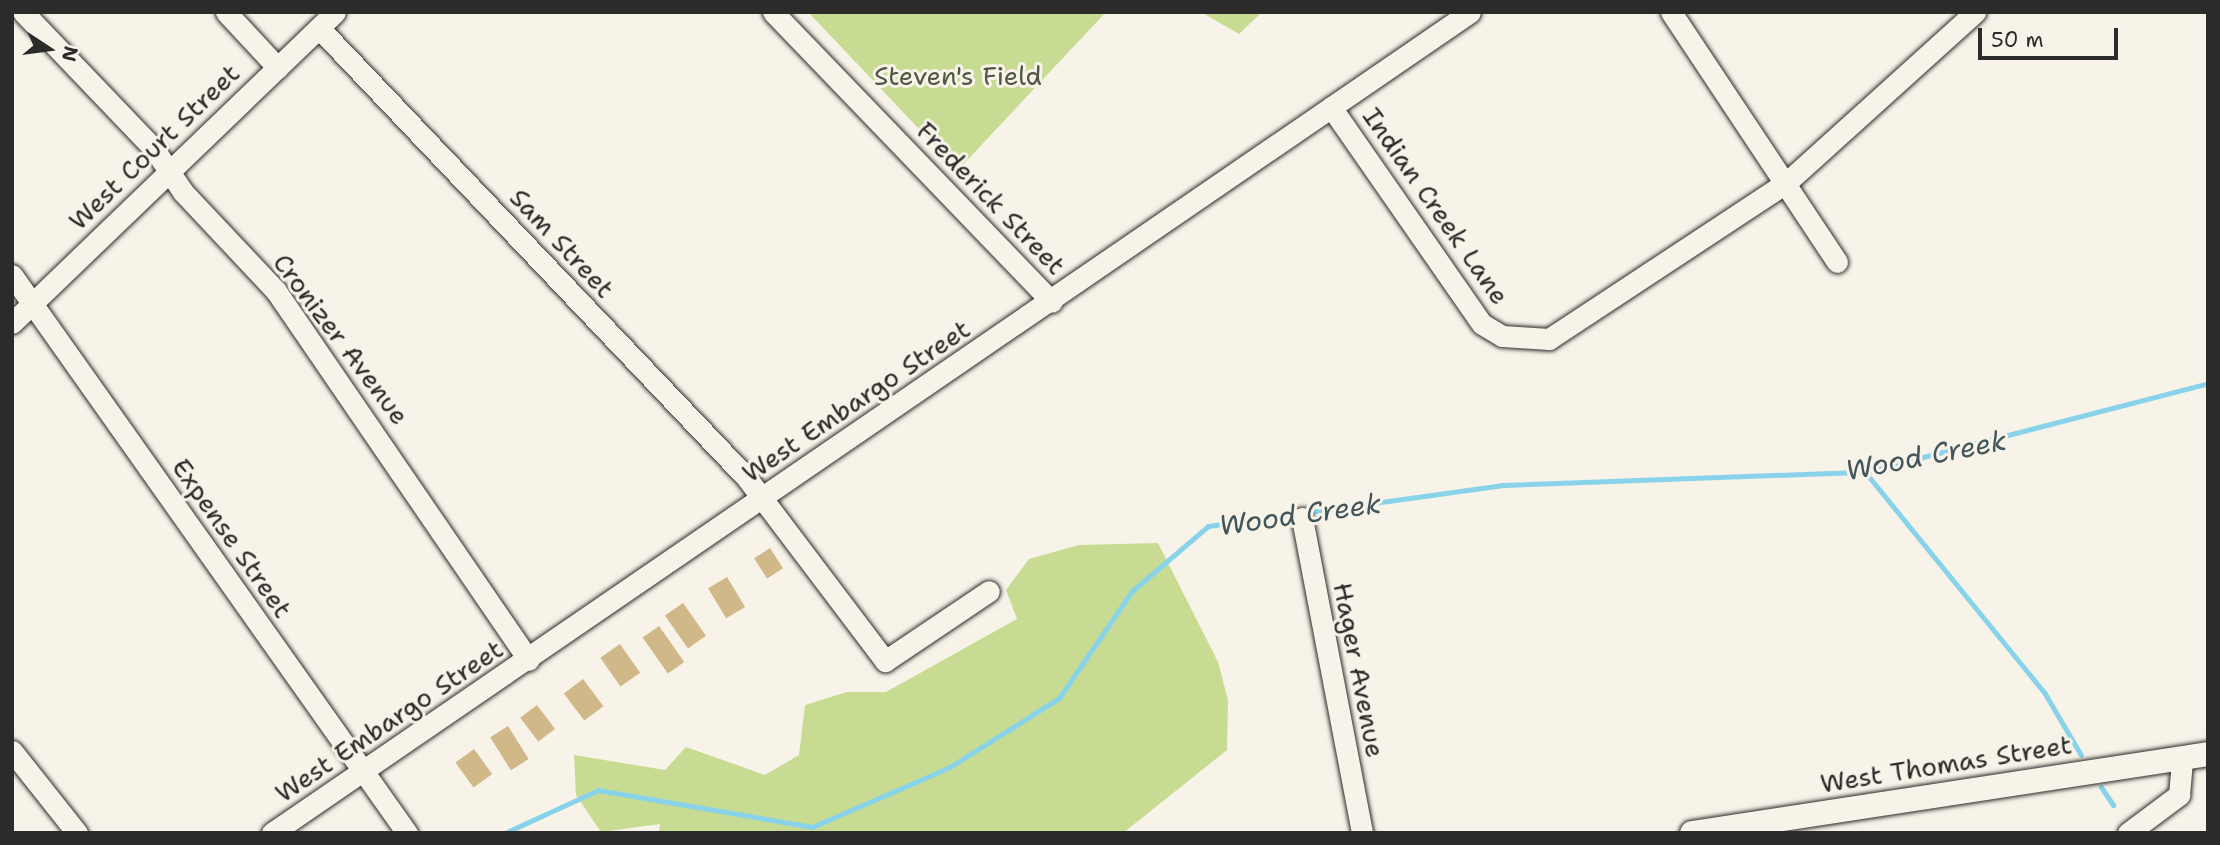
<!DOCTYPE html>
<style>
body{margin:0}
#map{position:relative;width:2220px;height:845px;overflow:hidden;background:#f7f3e8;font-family:"Shantell Sans",sans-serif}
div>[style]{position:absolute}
.green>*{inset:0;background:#c7dc92}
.stream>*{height:5px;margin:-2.5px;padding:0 2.5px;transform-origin:2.5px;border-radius:2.5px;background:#88d3e9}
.building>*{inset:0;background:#d0b888;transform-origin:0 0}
.roads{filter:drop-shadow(0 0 2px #2b2b2b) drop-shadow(0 0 2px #2b2b2b)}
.minor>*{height:21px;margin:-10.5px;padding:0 10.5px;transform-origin:10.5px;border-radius:10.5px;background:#f7f3e8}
.tertiary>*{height:24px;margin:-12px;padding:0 12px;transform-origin:12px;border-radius:12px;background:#f7f3e8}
span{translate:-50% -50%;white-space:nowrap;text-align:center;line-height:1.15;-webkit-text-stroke:6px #f7f3e8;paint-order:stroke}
.park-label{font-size:26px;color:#525745}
.street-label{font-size:26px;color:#2b2b2b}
.water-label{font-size:28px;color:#42555a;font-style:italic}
.frame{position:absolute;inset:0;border:14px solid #2b2b2b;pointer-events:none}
.north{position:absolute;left:14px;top:14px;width:70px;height:70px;-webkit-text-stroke:5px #f7f3e8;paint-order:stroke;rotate:103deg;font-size:19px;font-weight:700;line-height:28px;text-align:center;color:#2b2b2b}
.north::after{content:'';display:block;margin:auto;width:24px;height:32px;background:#2b2b2b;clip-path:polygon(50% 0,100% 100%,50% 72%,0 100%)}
.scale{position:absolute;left:1978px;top:28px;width:140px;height:32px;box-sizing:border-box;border:4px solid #2b2b2b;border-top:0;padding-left:9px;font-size:21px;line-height:24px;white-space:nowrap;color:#2b2b2b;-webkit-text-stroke:5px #f7f3e8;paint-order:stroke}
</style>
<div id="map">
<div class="green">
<div style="clip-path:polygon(808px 12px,1106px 12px,958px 170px)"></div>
<div style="clip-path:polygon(1201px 12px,1262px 12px,1239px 34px)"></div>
<div style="clip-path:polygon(1158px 543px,1218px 662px,1228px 700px,1227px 750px,1123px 833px,659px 833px,660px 824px,601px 832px,576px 795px,574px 755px,665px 770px,686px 747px,765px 775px,799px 755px,805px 705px,847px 692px,886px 692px,1017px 619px,1006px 590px,1029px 559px,1079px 545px)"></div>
</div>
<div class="stream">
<div style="left:1865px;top:472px;width:284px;rotate:50.9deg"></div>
<div style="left:2044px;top:692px;width:73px;rotate:59.6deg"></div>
<div style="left:2101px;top:787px;width:22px;rotate:56deg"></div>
<div style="left:505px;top:833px;width:102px;rotate:-24.8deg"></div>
<div style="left:598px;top:790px;width:217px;rotate:9.8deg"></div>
<div style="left:812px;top:827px;width:148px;rotate:-23.5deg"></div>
<div style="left:948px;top:768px;width:131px;rotate:-32.2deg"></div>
<div style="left:1059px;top:698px;width:130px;rotate:-55.7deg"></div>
<div style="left:1132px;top:591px;width:100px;rotate:-40.5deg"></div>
<div style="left:1208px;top:526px;width:298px;rotate:-7.9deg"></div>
<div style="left:1503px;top:485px;width:362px;rotate:-2.1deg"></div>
<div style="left:1865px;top:472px;width:354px;rotate:-14.5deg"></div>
</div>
<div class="building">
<div style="left:770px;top:548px;width:24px;height:19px;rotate:57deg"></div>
<div style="left:727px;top:577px;width:35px;height:22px;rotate:59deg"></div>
<div style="left:683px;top:603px;width:40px;height:22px;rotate:55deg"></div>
<div style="left:659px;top:626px;width:44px;height:20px;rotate:55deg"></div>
<div style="left:620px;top:644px;width:35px;height:24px;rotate:55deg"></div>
<div style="left:583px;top:679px;width:34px;height:24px;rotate:53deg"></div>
<div style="left:537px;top:705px;width:30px;height:21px;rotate:53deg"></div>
<div style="left:508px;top:726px;width:39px;height:21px;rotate:58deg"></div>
<div style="left:474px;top:749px;width:31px;height:23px;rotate:54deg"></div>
</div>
<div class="roads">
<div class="minor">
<div style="left:23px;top:12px;width:190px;rotate:46.3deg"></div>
<div style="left:154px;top:149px;width:52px;rotate:56deg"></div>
<div style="left:183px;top:192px;width:136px;rotate:46.8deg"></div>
<div style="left:276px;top:291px;width:447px;rotate:55.6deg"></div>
<div style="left:226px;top:12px;width:76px;rotate:47.1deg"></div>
<div style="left:773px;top:12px;width:402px;rotate:46.1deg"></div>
<div style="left:1671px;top:12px;width:300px;rotate:56.4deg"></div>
<div style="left:319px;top:28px;width:620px;rotate:46.44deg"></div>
<div style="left:746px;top:477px;width:231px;rotate:52.9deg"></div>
<div style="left:885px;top:661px;width:125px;rotate:-33.9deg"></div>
<div style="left:1331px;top:107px;width:264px;rotate:55.2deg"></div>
<div style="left:1482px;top:324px;width:23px;rotate:31deg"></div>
<div style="left:1502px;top:336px;width:47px;rotate:3.7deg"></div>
<div style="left:1549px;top:339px;width:284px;rotate:-33.4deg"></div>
<div style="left:1786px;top:183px;width:255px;rotate:-42.1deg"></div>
<div style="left:12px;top:275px;width:684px;rotate:54.71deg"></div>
<div style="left:12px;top:323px;width:448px;rotate:-43.9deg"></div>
<div style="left:1302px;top:518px;width:321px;rotate:79.2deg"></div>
<div style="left:12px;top:751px;width:105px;rotate:51.6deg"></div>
<div style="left:272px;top:833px;width:1452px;rotate:-34.42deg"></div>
<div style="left:2128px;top:833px;width:64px;rotate:-36.7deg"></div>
<div style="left:2179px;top:795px;width:37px;rotate:-85deg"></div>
</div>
<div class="tertiary">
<div style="left:1692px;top:833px;width:522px;rotate:-8.7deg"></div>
</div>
</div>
<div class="park-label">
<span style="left:958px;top:76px">Steven's Field</span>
</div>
<div class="street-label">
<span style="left:154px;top:147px;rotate:-44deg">West Court Street</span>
<span style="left:991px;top:198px;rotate:46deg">Frederick Street</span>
<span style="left:1436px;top:206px;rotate:55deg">Indian Creek Lane</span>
<span style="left:562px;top:243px;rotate:47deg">Sam Street</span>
<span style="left:341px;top:339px;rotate:53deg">Cronizer Avenue</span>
<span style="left:856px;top:401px;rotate:-34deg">West Embargo Street</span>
<span style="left:232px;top:538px;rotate:55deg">Expense Street</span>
<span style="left:1359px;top:670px;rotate:79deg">Hager Avenue</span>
<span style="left:389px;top:721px;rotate:-34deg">West Embargo Street</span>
<span style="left:1946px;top:764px;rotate:-9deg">West Thomas Street</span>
</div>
<div class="water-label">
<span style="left:1926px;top:455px;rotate:-11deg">Wood Creek</span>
<span style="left:1300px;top:514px;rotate:-8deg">Wood Creek</span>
</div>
<div class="frame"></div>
<div class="north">N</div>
<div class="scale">50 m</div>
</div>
